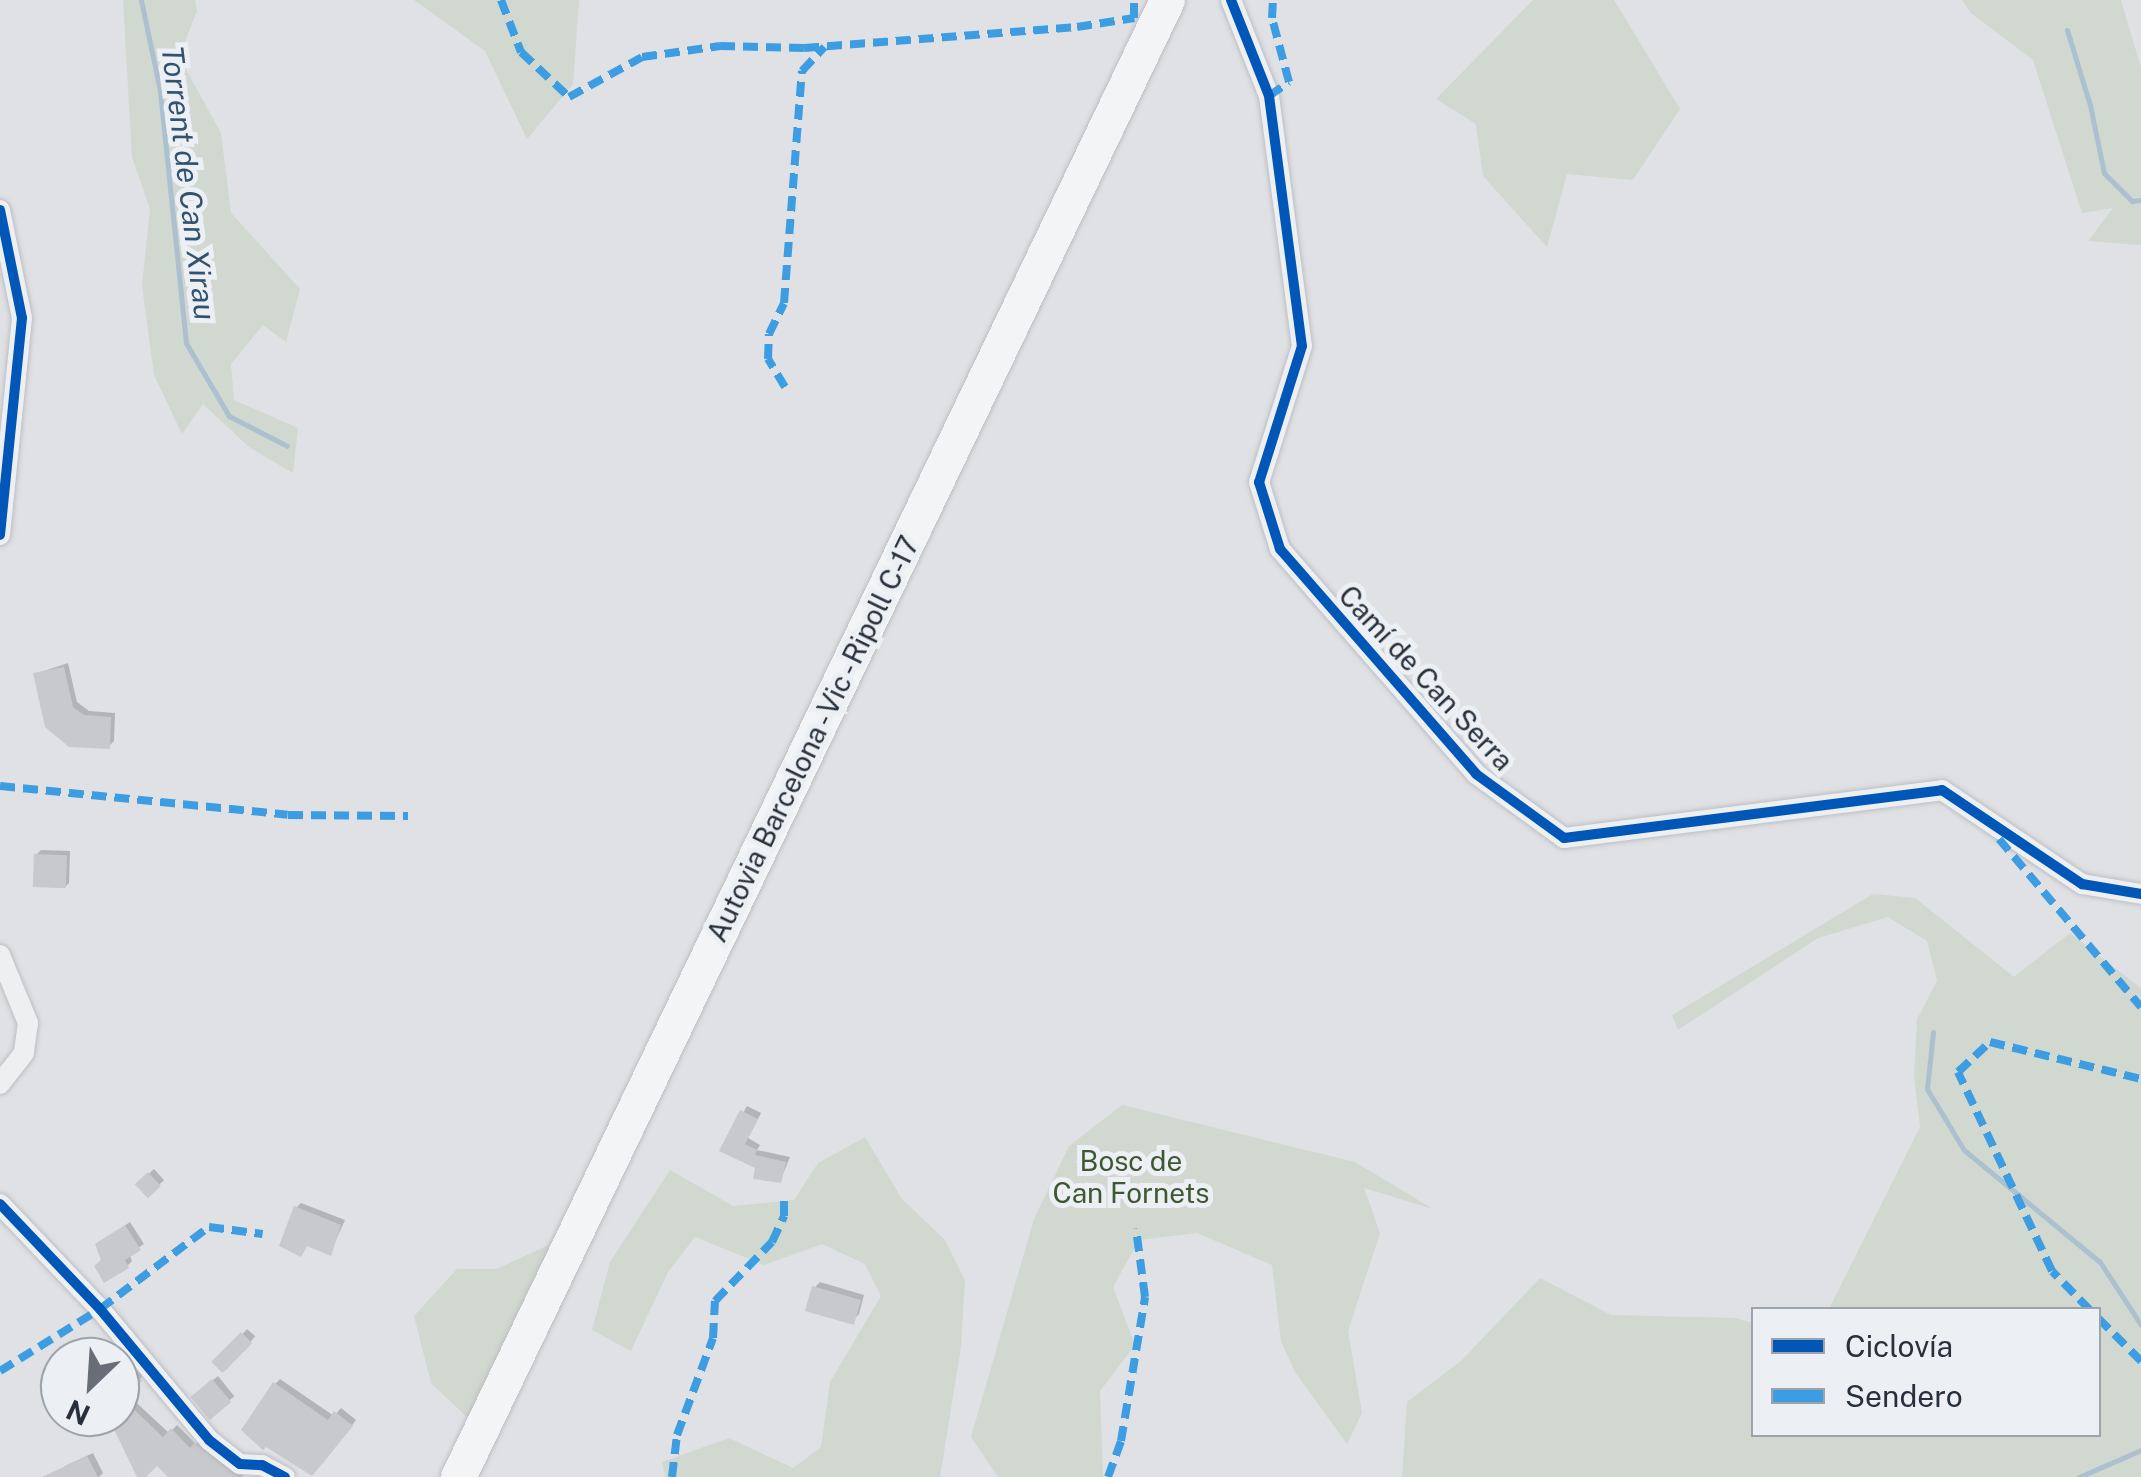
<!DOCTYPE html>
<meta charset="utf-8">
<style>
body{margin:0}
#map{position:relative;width:2141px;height:1477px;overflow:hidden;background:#dfe1e4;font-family:"Public Sans",sans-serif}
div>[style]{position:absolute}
.green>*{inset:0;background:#d0d8cf}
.shadow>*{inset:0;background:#0003;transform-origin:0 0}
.stream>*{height:5px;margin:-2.5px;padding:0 2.5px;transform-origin:2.5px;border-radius:2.5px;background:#adc0cf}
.building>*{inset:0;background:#c7c9cc;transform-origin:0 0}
.roads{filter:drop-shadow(0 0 2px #bdbfc2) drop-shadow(0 0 2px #bdbfc2)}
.minor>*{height:20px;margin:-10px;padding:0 10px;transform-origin:10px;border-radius:10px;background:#eeeff1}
.trunk>*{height:35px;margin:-17.5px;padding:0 17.5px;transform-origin:17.5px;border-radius:17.5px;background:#f3f4f5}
.quiet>*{height:8px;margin-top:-4px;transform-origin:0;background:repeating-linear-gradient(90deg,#3d9de2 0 15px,transparent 0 23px)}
.cycleway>*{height:10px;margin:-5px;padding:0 5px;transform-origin:5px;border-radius:5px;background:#0057b8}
span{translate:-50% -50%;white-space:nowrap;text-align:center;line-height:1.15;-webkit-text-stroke:10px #ecf0f4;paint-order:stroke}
.street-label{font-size:28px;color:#27303c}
.park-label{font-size:28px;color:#3e5834}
.water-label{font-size:30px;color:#32526f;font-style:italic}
.legend{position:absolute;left:1751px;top:1307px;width:350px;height:130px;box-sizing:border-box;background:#ecf0f4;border:2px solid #9da3aa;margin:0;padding:12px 18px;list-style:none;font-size:30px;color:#27303c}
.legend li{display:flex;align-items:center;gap:20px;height:50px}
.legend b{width:50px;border:2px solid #9da3aa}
.north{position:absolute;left:40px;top:1337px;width:100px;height:100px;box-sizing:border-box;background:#ecf0f4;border:2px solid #9da3aa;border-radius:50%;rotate:205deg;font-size:28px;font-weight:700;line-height:40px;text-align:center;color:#27303c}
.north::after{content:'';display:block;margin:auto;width:35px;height:45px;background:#676e77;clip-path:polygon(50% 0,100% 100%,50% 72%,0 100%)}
</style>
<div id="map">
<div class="green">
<div style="clip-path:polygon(123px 0,195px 0,197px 11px,179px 57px,221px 133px,231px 213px,300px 289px,286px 342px,263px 325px,231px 364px,234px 400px,298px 428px,293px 473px,249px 447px,203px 404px,182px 434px,154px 375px,142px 286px,150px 209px,132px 157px)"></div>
<div style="clip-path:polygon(414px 0,579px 0,573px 84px,527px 139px,485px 51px)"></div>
<div style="clip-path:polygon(1533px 0,1614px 0,1680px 109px,1633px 180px,1567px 174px,1547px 247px,1483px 176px,1476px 124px,1436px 99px)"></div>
<div style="clip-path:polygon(1962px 0,2121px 0,2141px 68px,2141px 245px,2088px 241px,2113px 208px,2082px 213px,2033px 60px,1971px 13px)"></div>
<div style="clip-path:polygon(1873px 894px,1915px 898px,2014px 977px,2070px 933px,2141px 988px,2141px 1477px,1402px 1477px,1407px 1402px,1462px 1360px,1540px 1278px,1611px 1315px,1736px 1318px,1753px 1323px,1754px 1434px,2098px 1434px,2098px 1310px,1829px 1309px,1920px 1127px,1914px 1077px,1917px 1019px,1937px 981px,1927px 941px,1888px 917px,1818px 938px,1678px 1030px,1672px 1015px)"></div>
<div style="clip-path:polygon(1122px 1105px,1355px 1162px,1433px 1209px,1364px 1188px,1380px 1233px,1348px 1331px,1362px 1413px,1347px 1444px,1295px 1372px,1281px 1341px,1272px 1265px,1197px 1233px,1139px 1240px,1113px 1287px,1135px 1345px,1100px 1391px,1103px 1477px,998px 1477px,971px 1437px,1034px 1219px,1069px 1146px)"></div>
<div style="clip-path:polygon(865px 1137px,902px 1199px,945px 1240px,965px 1280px,961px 1347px,940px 1477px,665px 1477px,662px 1462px,729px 1438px,793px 1468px,821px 1447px,830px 1382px,881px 1296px,865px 1264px,822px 1244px,764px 1265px,695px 1237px,668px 1272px,631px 1351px,592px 1330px,610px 1262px,670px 1170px,733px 1206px,794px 1200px,818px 1163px)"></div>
<div style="clip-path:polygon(560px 1240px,472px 1422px,431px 1383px,414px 1316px,457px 1269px,496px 1269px)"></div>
</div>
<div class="shadow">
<div style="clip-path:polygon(68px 663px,77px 702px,89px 711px,115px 713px,114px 741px,109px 746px,35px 674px)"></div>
<div style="clip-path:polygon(41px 850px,70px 851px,69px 883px,64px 888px,36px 855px)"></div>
<div style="clip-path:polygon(747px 1106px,761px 1113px,748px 1138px,760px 1145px,757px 1150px,790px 1157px,780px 1181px,723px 1149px)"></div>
<div style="left:154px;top:1169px;width:15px;height:22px;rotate:48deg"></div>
<div style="clip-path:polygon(301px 1203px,345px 1220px,330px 1253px,308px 1244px,300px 1254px,296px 1208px)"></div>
<div style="clip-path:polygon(130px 1222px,144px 1244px,129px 1254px,132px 1261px,127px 1266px,103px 1261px,103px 1240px)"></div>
<div style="clip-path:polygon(820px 1282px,864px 1295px,859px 1314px,854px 1319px,815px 1287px)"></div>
<div style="left:247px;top:1329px;width:11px;height:45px;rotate:41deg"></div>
<div style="clip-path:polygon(90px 1338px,108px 1357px,60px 1357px,60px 1375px,51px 1355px,71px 1342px,74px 1352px)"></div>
<div style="clip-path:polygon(139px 1368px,145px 1374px,126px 1393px,169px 1433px,177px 1425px,196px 1444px,200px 1440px,244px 1477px,174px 1477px,111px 1417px,120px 1417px,120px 1370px,128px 1378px)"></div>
<div style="left:218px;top:1376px;width:26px;height:32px;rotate:51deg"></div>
<div style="clip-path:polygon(280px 1379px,334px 1416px,341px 1408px,356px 1420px,322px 1464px,275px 1384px)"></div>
<div style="clip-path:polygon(93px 1453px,103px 1473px,99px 1477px,64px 1477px,60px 1471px,65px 1466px)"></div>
</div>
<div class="stream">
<div style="left:141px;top:0;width:93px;rotate:78.2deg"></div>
<div style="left:160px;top:91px;width:253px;rotate:84.1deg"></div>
<div style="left:186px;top:343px;width:85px;rotate:59.5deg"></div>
<div style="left:229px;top:416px;width:65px;rotate:27.3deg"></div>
<div style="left:2067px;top:30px;width:78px;rotate:73deg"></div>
<div style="left:2090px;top:105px;width:69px;rotate:78.4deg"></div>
<div style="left:2104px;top:173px;width:40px;rotate:45deg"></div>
<div style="left:2132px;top:201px;width:9px;rotate:-6deg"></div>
<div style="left:1933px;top:1032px;width:57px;rotate:96deg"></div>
<div style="left:1927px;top:1089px;width:71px;rotate:58.8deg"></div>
<div style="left:1964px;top:1150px;width:176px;rotate:39.5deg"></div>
<div style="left:2100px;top:1262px;width:75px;rotate:56.9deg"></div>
<div style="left:2079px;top:1477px;width:68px;rotate:-23.5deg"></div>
</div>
<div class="building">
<div style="clip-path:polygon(64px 667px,73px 707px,84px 715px,111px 717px,110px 749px,69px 747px,45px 727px,33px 673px)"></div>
<div style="left:34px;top:854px;width:33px;height:33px;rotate:2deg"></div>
<div style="clip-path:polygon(740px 1110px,758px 1119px,745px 1144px,757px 1150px,755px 1155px,786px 1162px,781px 1183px,753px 1179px,755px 1168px,719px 1151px)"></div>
<div style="left:148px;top:1172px;width:19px;height:18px;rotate:47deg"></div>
<div style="clip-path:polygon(294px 1206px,341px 1225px,331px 1256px,307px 1246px,301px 1257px,279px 1246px)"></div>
<div style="clip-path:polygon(125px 1225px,141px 1250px,125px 1260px,129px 1268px,104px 1283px,94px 1266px,101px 1260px,95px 1244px)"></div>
<div style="left:812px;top:1286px;width:51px;height:26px;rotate:16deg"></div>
<div style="left:241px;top:1332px;width:16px;height:42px;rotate:45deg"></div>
<div style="clip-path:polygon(133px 1370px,142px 1381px,123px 1399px,163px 1437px,171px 1428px,190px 1448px,194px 1443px,237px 1477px,168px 1477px,157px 1466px,146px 1477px,137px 1477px,108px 1417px,120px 1417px,120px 1382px)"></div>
<div style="left:212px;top:1379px;width:30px;height:28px;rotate:50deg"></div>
<div style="clip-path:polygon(273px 1382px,328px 1420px,334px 1411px,353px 1426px,312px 1476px,266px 1447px,263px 1450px,241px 1430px)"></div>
<div style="clip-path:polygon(87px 1456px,98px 1477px,42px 1477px)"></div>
</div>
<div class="roads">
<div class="minor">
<div style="left:1231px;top:0;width:103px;rotate:68.4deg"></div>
<div style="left:1269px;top:96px;width:252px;rotate:82.5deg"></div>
<div style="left:1302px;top:346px;width:143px;rotate:107.5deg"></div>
<div style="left:1259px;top:482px;width:70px;rotate:72.6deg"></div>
<div style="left:1280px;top:549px;width:298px;rotate:48.9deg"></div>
<div style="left:1476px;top:774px;width:109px;rotate:36deg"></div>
<div style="left:1564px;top:838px;width:381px;rotate:-7.2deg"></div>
<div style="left:1942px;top:790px;width:169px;rotate:33.9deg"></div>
<div style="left:2082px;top:884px;width:60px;rotate:9.6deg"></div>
<div style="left:0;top:210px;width:110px;rotate:78.5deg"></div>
<div style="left:22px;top:318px;width:218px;rotate:95.8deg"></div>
<div style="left:0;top:955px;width:74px;rotate:67.6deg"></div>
<div style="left:28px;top:1023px;width:30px;rotate:98deg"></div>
<div style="left:24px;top:1053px;width:39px;rotate:128deg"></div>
<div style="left:0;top:1204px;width:145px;rotate:46.4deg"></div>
<div style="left:100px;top:1309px;width:170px;rotate:50.2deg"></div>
<div style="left:209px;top:1440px;width:39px;rotate:38deg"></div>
<div style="left:240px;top:1464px;width:22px;rotate:3deg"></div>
<div style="left:262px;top:1465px;width:26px;rotate:28deg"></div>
</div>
<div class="trunk">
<div style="left:458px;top:1477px;width:1638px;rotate:-64.36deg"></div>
</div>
</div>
<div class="quiet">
<div style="left:501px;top:0;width:56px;rotate:69deg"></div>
<div style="left:521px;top:52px;width:66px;rotate:43.2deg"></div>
<div style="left:569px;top:97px;width:83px;rotate:-28.7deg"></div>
<div style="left:642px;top:57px;width:79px;rotate:-8deg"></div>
<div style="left:720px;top:46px;width:84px;rotate:1.4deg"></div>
<div style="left:804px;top:48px;width:274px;rotate:-4.4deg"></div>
<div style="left:1077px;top:27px;width:58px;rotate:-9deg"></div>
<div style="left:1134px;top:18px;width:18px;rotate:-90deg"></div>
<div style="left:1269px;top:96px;width:24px;rotate:-35deg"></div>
<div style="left:1289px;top:82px;width:66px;rotate:-104.9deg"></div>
<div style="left:1272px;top:18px;width:18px;rotate:-87deg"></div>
<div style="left:785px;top:387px;width:33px;rotate:-121deg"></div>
<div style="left:768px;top:359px;width:25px;rotate:-88deg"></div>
<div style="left:769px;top:334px;width:34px;rotate:-64deg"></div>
<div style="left:784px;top:303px;width:233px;rotate:-85.6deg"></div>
<div style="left:802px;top:71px;width:33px;rotate:-47deg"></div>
<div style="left:0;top:786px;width:289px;rotate:5.7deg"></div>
<div style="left:288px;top:815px;width:120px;rotate:0.5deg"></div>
<div style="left:1999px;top:839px;width:220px;rotate:49.8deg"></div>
<div style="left:2090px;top:1310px;width:54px;rotate:-134.3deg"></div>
<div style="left:2052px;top:1271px;width:220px;rotate:-115.3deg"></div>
<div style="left:1958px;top:1072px;width:44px;rotate:-43.2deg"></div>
<div style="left:1990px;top:1042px;width:155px;rotate:13.8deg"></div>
<div style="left:2098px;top:1318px;width:61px;rotate:45deg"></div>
<div style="left:0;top:1371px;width:118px;rotate:-31.8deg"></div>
<div style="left:100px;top:1309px;width:136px;rotate:-37deg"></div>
<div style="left:209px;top:1227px;width:54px;rotate:7.4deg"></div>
<div style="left:672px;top:1477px;width:42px;rotate:-83.2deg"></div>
<div style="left:677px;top:1435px;width:103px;rotate:-69.6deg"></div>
<div style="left:713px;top:1338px;width:37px;rotate:-87deg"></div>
<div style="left:715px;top:1301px;width:82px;rotate:-46deg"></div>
<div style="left:772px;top:1242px;width:29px;rotate:-65deg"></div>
<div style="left:784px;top:1216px;width:19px;rotate:-90deg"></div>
<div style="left:1108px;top:1477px;width:38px;rotate:-70deg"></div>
<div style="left:1121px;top:1441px;width:146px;rotate:-80.5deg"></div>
<div style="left:1145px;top:1297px;width:69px;rotate:-97.5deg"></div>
</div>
<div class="cycleway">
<div style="left:1231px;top:0;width:103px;rotate:68.4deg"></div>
<div style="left:1269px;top:96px;width:252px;rotate:82.5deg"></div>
<div style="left:1302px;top:346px;width:143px;rotate:107.5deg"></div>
<div style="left:1259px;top:482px;width:70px;rotate:72.6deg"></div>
<div style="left:1280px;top:549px;width:298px;rotate:48.9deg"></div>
<div style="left:1476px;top:774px;width:109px;rotate:36deg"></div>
<div style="left:1564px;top:838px;width:381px;rotate:-7.2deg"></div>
<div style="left:1942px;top:790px;width:169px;rotate:33.9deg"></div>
<div style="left:2082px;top:884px;width:60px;rotate:9.6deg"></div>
<div style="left:0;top:210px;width:110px;rotate:78.5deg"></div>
<div style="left:22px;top:318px;width:218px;rotate:95.8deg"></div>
<div style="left:0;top:1204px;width:145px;rotate:46.4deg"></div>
<div style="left:100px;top:1309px;width:170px;rotate:50.2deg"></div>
<div style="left:209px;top:1440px;width:39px;rotate:38deg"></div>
<div style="left:240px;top:1464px;width:22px;rotate:3deg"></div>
<div style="left:262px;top:1465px;width:26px;rotate:28deg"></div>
</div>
<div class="street-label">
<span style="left:1426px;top:678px;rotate:47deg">Camí de Can Serra</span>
<span style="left:813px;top:739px;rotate:-64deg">Autovia Barcelona - Vic - Ripoll C-17</span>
</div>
<div class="park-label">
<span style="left:1131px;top:1177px">Bosc de<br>Can Fornets</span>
</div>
<div class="water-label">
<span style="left:189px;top:183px;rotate:83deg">Torrent de Can Xirau</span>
</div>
<ul class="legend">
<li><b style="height:12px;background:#0057b8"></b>Ciclovía</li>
<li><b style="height:12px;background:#3d9de2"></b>Sendero</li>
</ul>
<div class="north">N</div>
</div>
